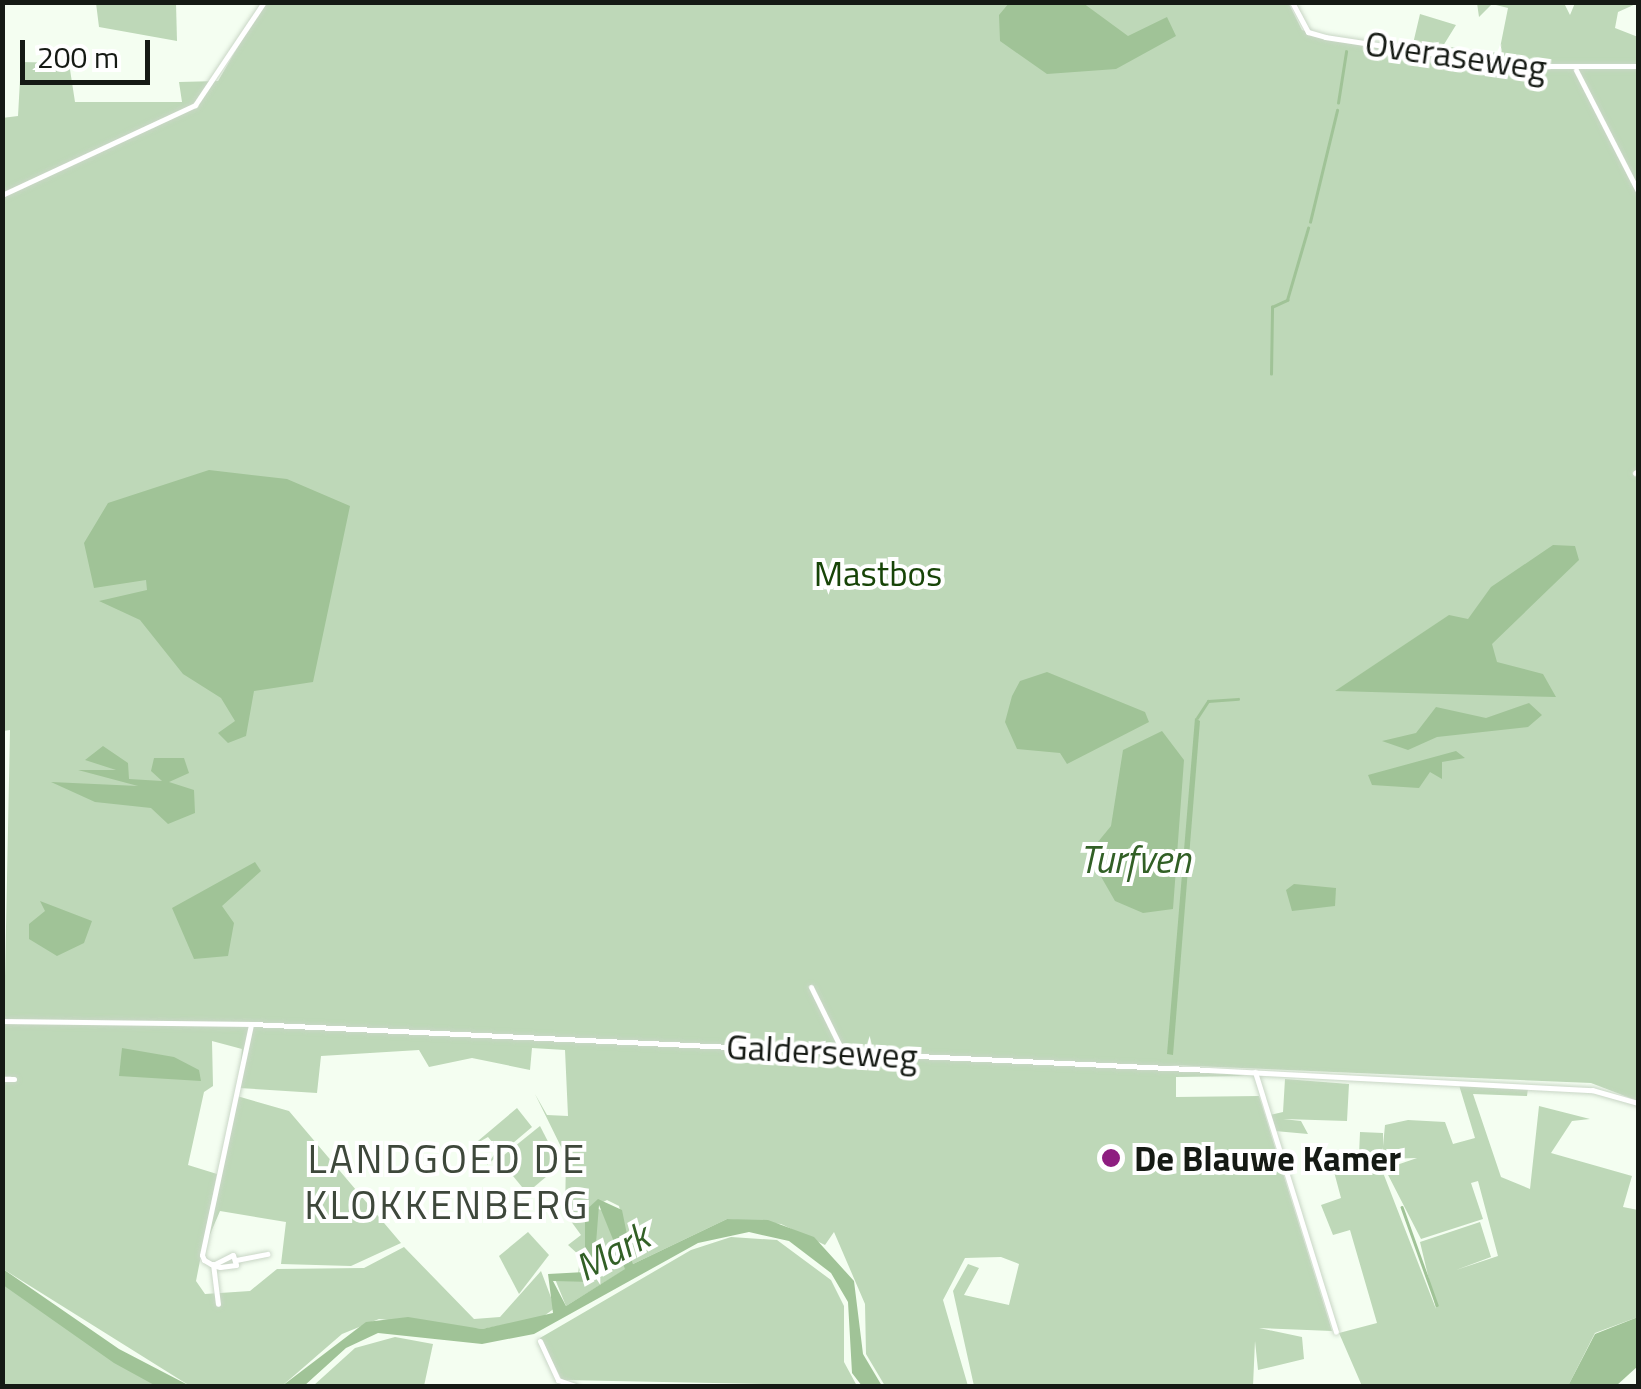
<!DOCTYPE html>
<style>
body{margin:0}
#map{position:relative;width:1641px;height:1389px;overflow:hidden;background:#f4fef1;font-family:"Titillium Web",sans-serif}
div>[style]{position:absolute}
.green>*{inset:0;background:#bed8b8}
.water>*{inset:0;background:#a0c397}
.stream>*{height:2.5px;margin:-1.25px;padding:0 1.25px;transform-origin:1.25px;border-radius:1.25px;background:#a0c397}
.roads{filter:drop-shadow(0 0 2px #c9d6c6) drop-shadow(0 0 2px #c9d6c6)}
.minor>*{height:5px;margin:-2.5px;padding:0 2.5px;transform-origin:2.5px;border-radius:2.5px;background:#fff}
.dots>*{width:28px;height:28px;translate:-50% -50%;box-sizing:border-box;border:5px solid #fff;border-radius:50%}
span{translate:-50% -50%;white-space:nowrap;text-align:center;line-height:1.15;-webkit-text-stroke:8px #fff;paint-order:stroke}
.street-label{font-size:35px;color:#151a14}
.park-label{font-size:35px;color:#174407}
.poi-label{font-size:35px;color:#151a14;font-weight:700}
.left{translate:0 -50%;text-align:left}
.water-label{font-size:38px;color:#326026;font-style:italic}
.quarter-label{font-size:40px;color:#3e483b;letter-spacing:2.5px}
.frame{position:absolute;inset:0;border:5px solid #151a14;pointer-events:none}
.scale{position:absolute;left:20px;top:40px;width:130px;height:45px;box-sizing:border-box;border:5px solid #151a14;border-top:0;padding-left:12px;font-size:30px;line-height:35px;white-space:nowrap;color:#151a14;-webkit-text-stroke:8px #fff;paint-order:stroke}
</style>
<div id="map">
<div class="green">
<div style="clip-path:polygon(264px 2px,1288px 2px,1302px 30px,1321px 36px,1412px 48px,1420px 14px,1456px 25px,1443px 46px,1499px 53px,1508px 8px,1492px 4px,1479px 17px,1477px 3px,1564px 3px,1570px 15px,1575px 3px,1638px 3px,1618px 12px,1615px 28px,1638px 37px,1638px 1101px,1591px 1083px,1170px 1065px,1245px 1076px,1176px 1077px,1176px 1097px,1259px 1096px,1332px 1331px,1259px 1328px,1302px 1337px,1304px 1359px,1258px 1370px,1255px 1341px,1253px 1386px,974px 1386px,953px 1291px,968px 1264px,979px 1268px,964px 1295px,1009px 1305px,1019px 1264px,1001px 1257px,965px 1258px,943px 1300px,968px 1386px,885px 1386px,866px 1354px,865px 1304px,834px 1232px,825px 1245px,781px 1224px,727px 1219px,633px 1264px,619px 1206px,607px 1200px,585px 1211px,591px 1239px,578px 1275px,580px 1256px,568px 1245px,581px 1235px,565px 1213px,566px 1157px,535px 1094px,547px 1115px,568px 1116px,565px 1050px,532px 1048px,530px 1070px,472px 1058px,429px 1067px,419px 1050px,321px 1056px,317px 1093px,239px 1088px,242px 1049px,212px 1041px,213px 1086px,204px 1092px,188px 1165px,217px 1174px,196px 1281px,205px 1294px,250px 1291px,277px 1269px,364px 1268px,404px 1247px,474px 1319px,500px 1317px,541px 1271px,555px 1308px,541px 1318px,482px 1329px,379px 1319px,342px 1334px,282px 1386px,190px 1386px,3px 1269px,3px 1081px,12px 1076px,3px 1076px,10px 730px,3px 731px,2px 118px,18px 116px,21px 62px,69px 63px,75px 102px,182px 102px,179px 82px,218px 81px)"></div>
<div style="clip-path:polygon(96px 3px,176px 3px,177px 41px,99px 27px)"></div>
<div style="clip-path:polygon(1285px 1079px,1349px 1084px,1347px 1121px,1283px 1119px,1301px 1121px,1308px 1134px,1275px 1131px,1270px 1115px,1283px 1112px)"></div>
<div style="clip-path:polygon(1459px 1085px,1528px 1088px,1527px 1096px,1473px 1094px,1501px 1177px,1530px 1189px,1539px 1106px,1590px 1119px,1572px 1121px,1551px 1153px,1632px 1176px,1623px 1207px,1638px 1210px,1638px 1317px,1595px 1333px,1568px 1386px,1362px 1386px,1339px 1333px,1377px 1323px,1350px 1230px,1333px 1235px,1321px 1205px,1341px 1198px,1333px 1168px,1382px 1170px,1436px 1309px,1420px 1242px,1480px 1222px,1491px 1257px,1456px 1270px,1498px 1256px,1478px 1181px,1471px 1183px,1483px 1219px,1421px 1239px,1385px 1169px,1417px 1158px,1383px 1159px,1383px 1147px,1382px 1156px,1359px 1155px,1360px 1132px,1383px 1133px,1383px 1146px,1385px 1125px,1408px 1120px,1445px 1122px,1453px 1144px,1475px 1138px)"></div>
<div style="clip-path:polygon(237px 1096px,289px 1111px,401px 1243px,351px 1266px,281px 1264px,286px 1222px,220px 1211px,208px 1239px)"></div>
<div style="clip-path:polygon(517px 1108px,532px 1127px,487px 1165px,498px 1149px,488px 1137px,472px 1146px)"></div>
<div style="clip-path:polygon(540px 1126px,560px 1165px,527px 1193px,499px 1159px)"></div>
<div style="clip-path:polygon(595px 1208px,608px 1212px,626px 1269px,566px 1306px,555px 1279px,594px 1279px)"></div>
<div style="clip-path:polygon(528px 1232px,549px 1255px,519px 1294px,499px 1256px)"></div>
<div style="clip-path:polygon(731px 1237px,777px 1240px,831px 1280px,844px 1306px,844px 1362px,857px 1386px,562px 1380px,540px 1338px,691px 1250px)"></div>
<div style="clip-path:polygon(3px 1285px,26px 1295px,156px 1386px,3px 1386px)"></div>
<div style="clip-path:polygon(395px 1337px,433px 1344px,424px 1386px,313px 1386px,355px 1348px)"></div>
</div>
<div class="water">
<div style="clip-path:polygon(1009px 3px,1083px 3px,1128px 36px,1167px 17px,1176px 36px,1116px 69px,1047px 74px,1000px 41px,999px 15px)"></div>
<div style="clip-path:polygon(209px 470px,287px 479px,350px 506px,313px 682px,254px 691px,246px 736px,228px 743px,218px 733px,235px 721px,221px 698px,183px 674px,140px 620px,99px 601px,147px 590px,146px 580px,94px 588px,84px 543px,108px 503px)"></div>
<div style="clip-path:polygon(1553px 545px,1575px 546px,1579px 560px,1492px 644px,1497px 662px,1543px 674px,1556px 697px,1335px 691px,1449px 615px,1468px 619px,1491px 587px)"></div>
<div style="clip-path:polygon(1047px 672px,1145px 712px,1149px 722px,1067px 764px,1060px 753px,1017px 749px,1005px 722px,1012px 696px,1020px 681px)"></div>
<div style="clip-path:polygon(1529px 703px,1542px 715px,1528px 727px,1437px 737px,1408px 750px,1382px 741px,1416px 733px,1436px 707px,1486px 718px)"></div>
<div style="clip-path:polygon(1195px 718px,1200px 721px,1173px 1055px,1167px 1054px)"></div>
<div style="clip-path:polygon(1162px 731px,1184px 760px,1173px 909px,1143px 913px,1115px 901px,1088px 854px,1111px 826px,1123px 750px)"></div>
<div style="clip-path:polygon(103px 746px,128px 763px,129px 779px,162px 781px,151px 771px,154px 758px,184px 758px,189px 773px,169px 782px,194px 790px,195px 813px,168px 824px,151px 808px,95px 802px,51px 782px,138px 786px,78px 770px,116px 770px,85px 760px)"></div>
<div style="clip-path:polygon(1456px 751px,1465px 758px,1442px 762px,1442px 779px,1430px 772px,1419px 788px,1372px 785px,1368px 775px)"></div>
<div style="clip-path:polygon(255px 862px,261px 871px,222px 906px,234px 923px,228px 956px,194px 959px,172px 908px)"></div>
<div style="clip-path:polygon(1294px 884px,1336px 888px,1335px 906px,1292px 911px,1286px 890px)"></div>
<div style="clip-path:polygon(40px 901px,92px 921px,84px 943px,57px 956px,29px 939px,29px 924px,45px 911px)"></div>
<div style="clip-path:polygon(122px 1048px,174px 1057px,199px 1070px,201px 1081px,119px 1076px)"></div>
<div style="clip-path:polygon(evenodd,598px 1199px,622px 1210px,633px 1264px,727px 1219px,768px 1220px,814px 1237px,854px 1281px,863px 1354px,882px 1386px,862px 1386px,852px 1373px,848px 1302px,831px 1273px,789px 1241px,749px 1232px,698px 1243px,534px 1334px,482px 1344px,378px 1333px,346px 1348px,304px 1386px,282px 1386px,366px 1322px,408px 1317px,482px 1329px,553px 1313px,548px 1274px,585px 1272px,585px 1211px,598px 1199px,599px 1205px,625px 1269px,566px 1306px,553px 1281px,593px 1282px,599px 1205px)"></div>
<div style="clip-path:polygon(3px 1269px,119px 1349px,190px 1386px,156px 1386px,114px 1363px,3px 1285px)"></div>
<div style="clip-path:polygon(1638px 1317px,1638px 1366px,1616px 1386px,1568px 1386px,1595px 1334px)"></div>
</div>
<div class="stream">
<div style="left:1338px;top:103px;width:52px;rotate:-81.1deg"></div>
<div style="left:1310px;top:222px;width:115px;rotate:-76.4deg"></div>
<div style="left:1271px;top:374px;width:67px;rotate:-89.1deg"></div>
<div style="left:1272px;top:307px;width:17px;rotate:-25deg"></div>
<div style="left:1287px;top:300px;width:75px;rotate:-73.7deg"></div>
<div style="left:1197px;top:718px;width:20px;rotate:-57deg"></div>
<div style="left:1208px;top:701px;width:30px;rotate:-4deg"></div>
<div style="left:1402px;top:1207px;width:104px;rotate:70.3deg"></div>
</div>
<div class="roads">
<div class="minor">
<div style="left:1292px;top:2px;width:34px;rotate:62deg"></div>
<div style="left:1308px;top:32px;width:18px;rotate:16deg"></div>
<div style="left:1325px;top:37px;width:192px;rotate:8.7deg"></div>
<div style="left:1515px;top:66px;width:123px"></div>
<div style="left:1576px;top:70px;width:136px;rotate:62.9deg"></div>
<div style="left:2px;top:195px;width:213px;rotate:-25deg"></div>
<div style="left:195px;top:105px;width:124px;rotate:-56.2deg"></div>
<div style="left:1635px;top:473px;width:4px;rotate:-34deg"></div>
<div style="left:811px;top:987px;width:75px;rotate:63.8deg"></div>
<div style="left:2px;top:1021px;width:250px;rotate:0.7deg"></div>
<div style="left:252px;top:1024px;width:957px;rotate:2.75deg"></div>
<div style="left:1208px;top:1070px;width:385px;rotate:3deg"></div>
<div style="left:1592px;top:1090px;width:48px;rotate:15.8deg"></div>
<div style="left:1255px;top:1072px;width:272px;rotate:72.7deg"></div>
<div style="left:2px;top:1079px;width:12px"></div>
<div style="left:236px;top:1260px;width:32px;rotate:-11deg"></div>
<div style="left:213px;top:1264px;width:40px;rotate:82.9deg"></div>
<div style="left:213px;top:1265px;width:22px;rotate:-27deg"></div>
<div style="left:233px;top:1255px;width:10px;rotate:73deg"></div>
<div style="left:236px;top:1265px;width:16px;rotate:173deg"></div>
<div style="left:220px;top:1267px;width:4px;rotate:-166deg"></div>
<div style="left:216px;top:1266px;width:5px;rotate:-158deg"></div>
<div style="left:211px;top:1264px;width:8px;rotate:-150deg"></div>
<div style="left:204px;top:1260px;width:5px;rotate:-112deg"></div>
<div style="left:202px;top:1255px;width:236px;rotate:-78deg"></div>
<div style="left:540px;top:1341px;width:43px;rotate:65.2deg"></div>
<div style="left:558px;top:1380px;width:18px;rotate:19deg"></div>
</div>
</div>
<div class="dots">
<div style="left:1111px;top:1158px;background:#8e1e80"></div>
</div>
<div class="street-label">
<span style="left:1456px;top:55px;rotate:8deg">Overaseweg</span>
<span style="left:822px;top:1051px;rotate:3deg">Galderseweg</span>
</div>
<div class="park-label">
<span style="left:878px;top:573px">Mastbos</span>
</div>
<div class="poi-label">
<span class="left" style="left:1134px;top:1158px">De Blauwe Kamer</span>
</div>
<div class="water-label">
<span style="left:1135px;top:860px">Turfven</span>
<span style="left:612px;top:1252px;rotate:-29deg">Mark</span>
</div>
<div class="quarter-label">
<span style="left:447px;top:1182px">LANDGOED DE<br>KLOKKENBERG</span>
</div>
<div class="frame"></div>
<div class="scale">200 m</div>
</div>
